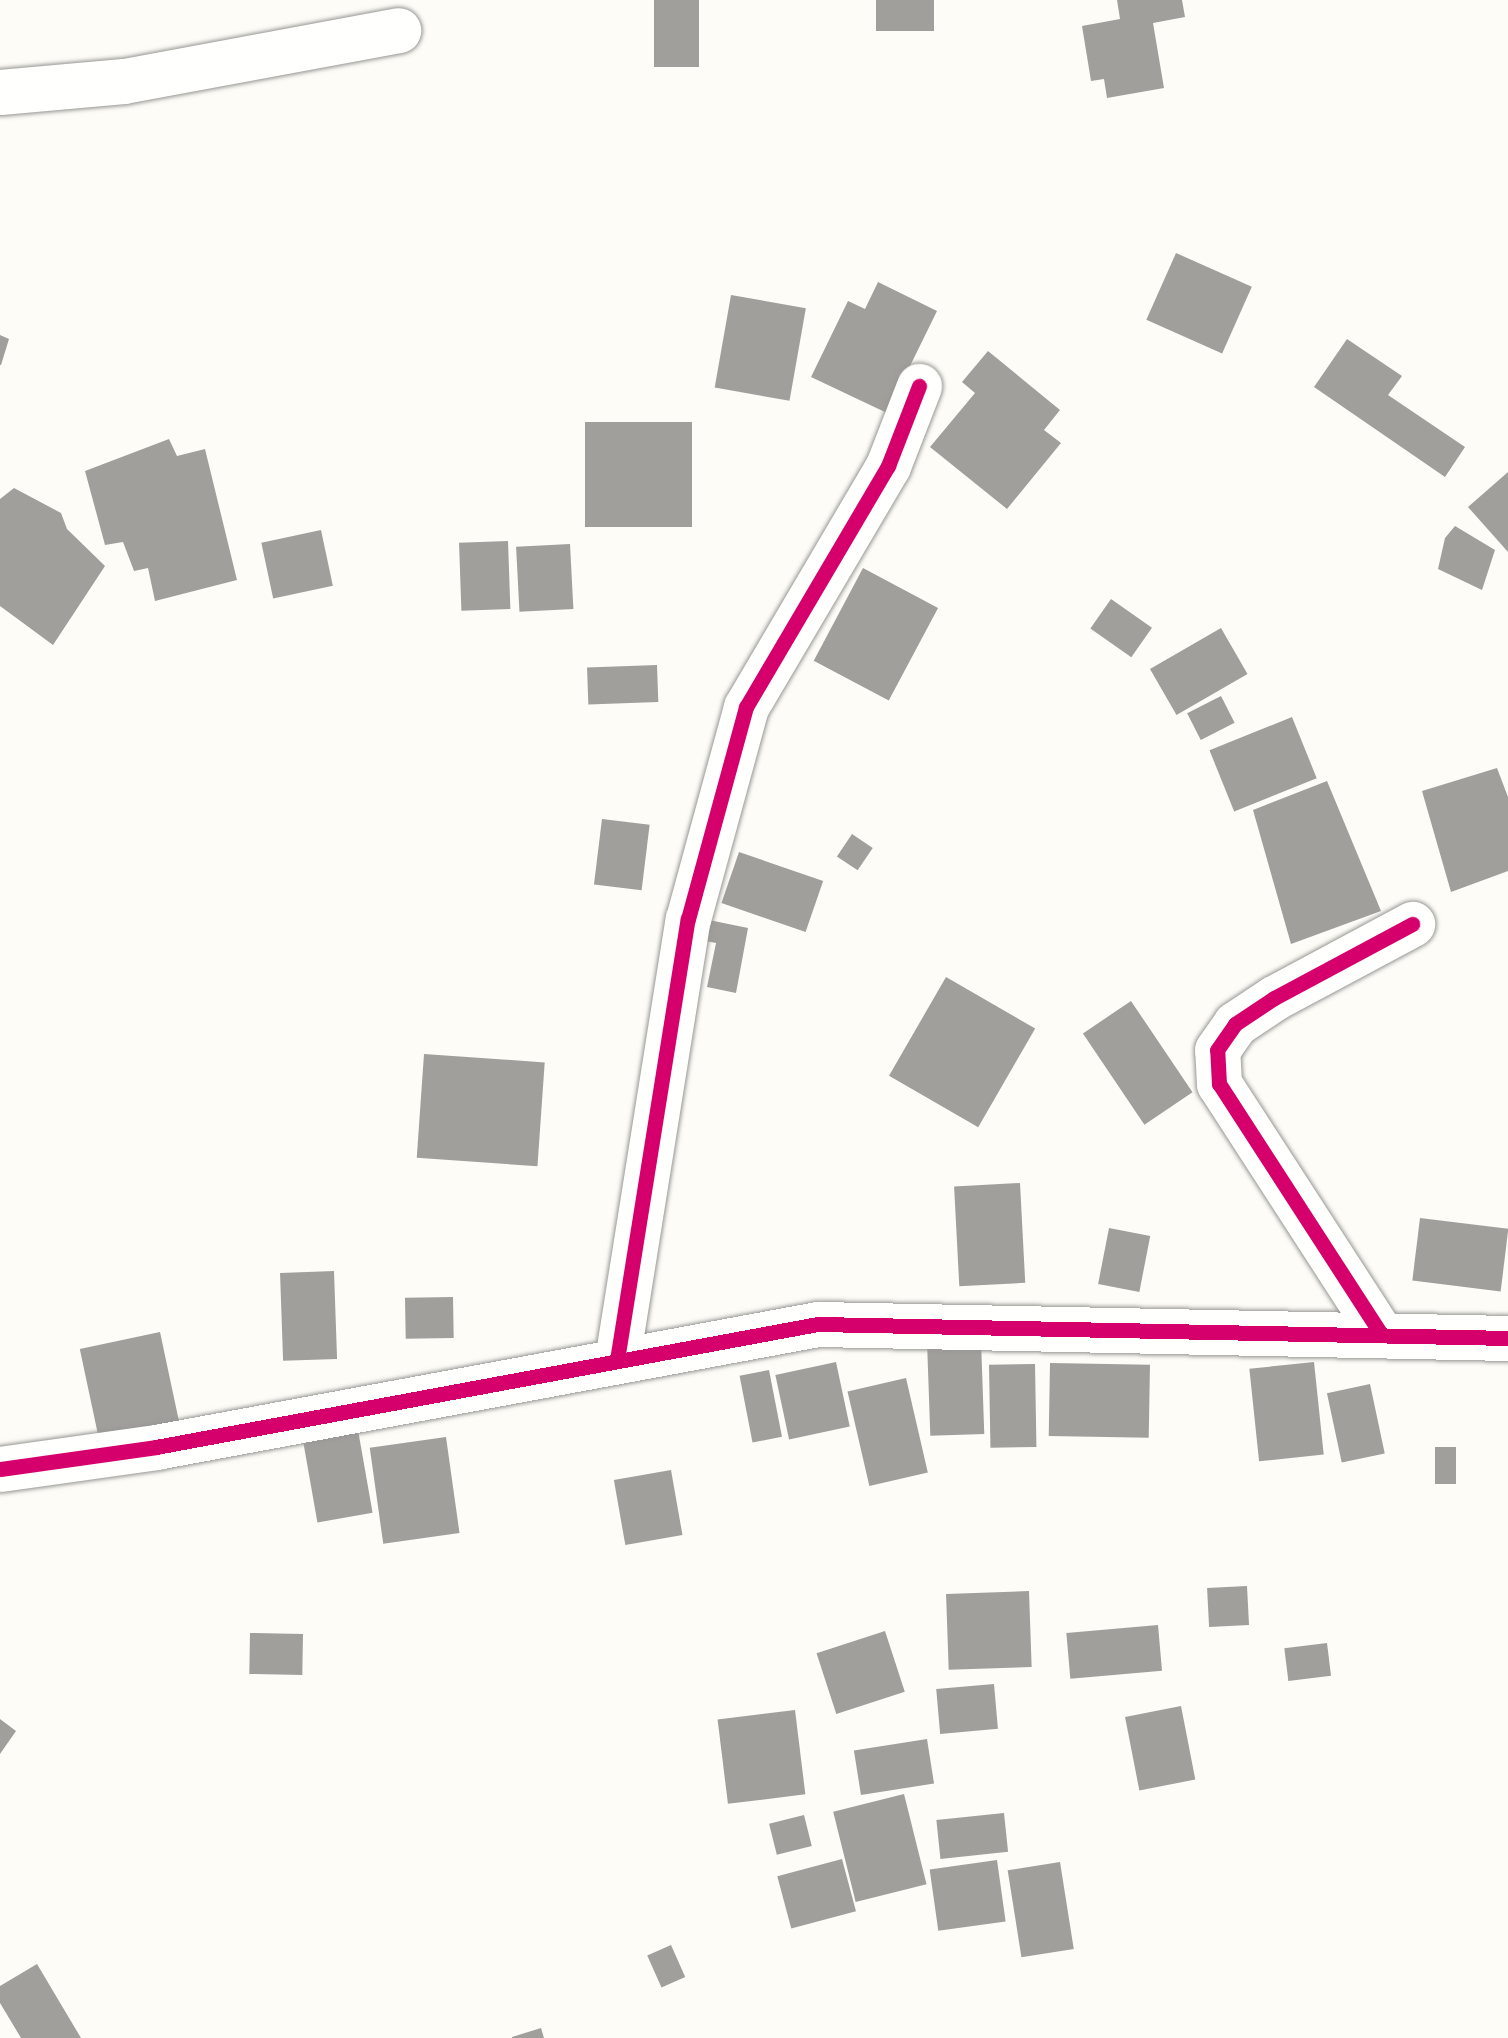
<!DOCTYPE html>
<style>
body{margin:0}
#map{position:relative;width:1508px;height:2038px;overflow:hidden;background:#fdfcf7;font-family:"Roboto Serif",serif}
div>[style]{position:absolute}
.building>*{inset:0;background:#a19f9c;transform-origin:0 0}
.roads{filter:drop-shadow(0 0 2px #979795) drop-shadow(0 0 2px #979795)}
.street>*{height:45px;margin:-22.5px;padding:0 22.5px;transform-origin:22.5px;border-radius:22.5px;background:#fffffe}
.cycleway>*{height:15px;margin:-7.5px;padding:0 7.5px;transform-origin:7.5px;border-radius:7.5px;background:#d6006c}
span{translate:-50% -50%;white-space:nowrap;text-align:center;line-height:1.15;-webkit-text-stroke:10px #fff;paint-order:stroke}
</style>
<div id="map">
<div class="building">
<div style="left:654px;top:0;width:45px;height:67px"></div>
<div style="left:876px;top:0;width:58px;height:31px"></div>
<div style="clip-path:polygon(1117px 0,1182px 0,1185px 17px,1153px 23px,1164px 88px,1107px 98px,1104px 79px,1091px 81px,1082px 26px,1120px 19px)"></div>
<div style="left:1176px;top:253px;width:83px;height:73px;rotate:24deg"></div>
<div style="clip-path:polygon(878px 282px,937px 311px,887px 413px,811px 377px,848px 301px,865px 309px)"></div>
<div style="left:731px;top:295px;width:76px;height:94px;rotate:10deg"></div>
<div style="clip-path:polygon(0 335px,9px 339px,1px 365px,0 365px)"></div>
<div style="clip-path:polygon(1347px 339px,1402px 376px,1388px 395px,1465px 447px,1445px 477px,1314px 387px)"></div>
<div style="clip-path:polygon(988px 351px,1060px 410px,1044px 430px,1061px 443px,1007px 509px,930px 447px,975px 393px,962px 382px)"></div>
<div style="left:585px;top:422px;width:107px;height:105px"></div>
<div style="clip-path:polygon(169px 439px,177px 456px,205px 449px,237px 580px,155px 601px,148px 568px,134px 571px,123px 542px,105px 545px,85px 471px)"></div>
<div style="clip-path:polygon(1508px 472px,1508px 552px,1468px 507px)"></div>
<div style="clip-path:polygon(14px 488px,61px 513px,67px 529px,105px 566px,53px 645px,0 606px,0 499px)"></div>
<div style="clip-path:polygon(1455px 526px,1495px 550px,1482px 590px,1438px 569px,1445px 538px)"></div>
<div style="left:321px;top:530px;width:57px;height:61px;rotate:78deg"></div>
<div style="left:508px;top:541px;width:68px;height:49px;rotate:88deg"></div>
<div style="left:570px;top:544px;width:65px;height:54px;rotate:87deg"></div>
<div style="left:863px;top:568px;width:85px;height:105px;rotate:28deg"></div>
<div style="left:1111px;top:599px;width:50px;height:36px;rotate:35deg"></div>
<div style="left:1221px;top:628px;width:53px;height:82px;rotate:60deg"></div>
<div style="left:657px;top:665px;width:37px;height:70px;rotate:88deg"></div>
<div style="left:1221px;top:696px;width:30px;height:38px;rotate:63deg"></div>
<div style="left:1292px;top:717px;width:66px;height:89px;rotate:68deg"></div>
<div style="clip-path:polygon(1497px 768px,1508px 797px,1508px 871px,1451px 892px,1422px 791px)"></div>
<div style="clip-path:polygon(1327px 781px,1381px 911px,1291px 944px,1253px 810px)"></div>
<div style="left:602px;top:819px;width:48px;height:66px;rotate:7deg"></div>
<div style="left:852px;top:834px;width:25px;height:27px;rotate:34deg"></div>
<div style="left:739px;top:852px;width:89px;height:54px;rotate:19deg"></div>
<div style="clip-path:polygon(704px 919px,748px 928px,736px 993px,707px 987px,716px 943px,700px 940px)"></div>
<div style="left:946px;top:977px;width:103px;height:114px;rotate:30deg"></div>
<div style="left:1131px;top:1001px;width:110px;height:58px;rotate:56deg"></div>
<div style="left:424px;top:1054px;width:121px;height:104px;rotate:4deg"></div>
<div style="left:1020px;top:1183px;width:100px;height:66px;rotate:87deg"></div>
<div style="left:1420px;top:1218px;width:89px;height:63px;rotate:7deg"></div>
<div style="left:1109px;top:1228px;width:42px;height:57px;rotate:11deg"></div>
<div style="left:334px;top:1271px;width:88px;height:54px;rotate:88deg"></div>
<div style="left:453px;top:1297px;width:41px;height:48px;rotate:89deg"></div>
<div style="left:160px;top:1332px;width:92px;height:82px;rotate:78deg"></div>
<div style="left:981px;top:1340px;width:94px;height:54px;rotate:88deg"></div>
<div style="left:836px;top:1362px;width:66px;height:62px;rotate:78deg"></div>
<div style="left:1314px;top:1362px;width:93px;height:65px;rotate:84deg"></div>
<div style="left:1050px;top:1363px;width:100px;height:73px;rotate:1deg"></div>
<div style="left:1035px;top:1364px;width:83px;height:46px;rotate:89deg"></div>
<div style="left:769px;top:1370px;width:68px;height:30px;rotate:79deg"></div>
<div style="left:906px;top:1378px;width:97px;height:60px;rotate:77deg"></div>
<div style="left:1370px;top:1384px;width:71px;height:44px;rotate:78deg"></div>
<div style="left:358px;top:1430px;width:84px;height:56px;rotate:80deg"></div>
<div style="left:446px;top:1437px;width:97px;height:77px;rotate:82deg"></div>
<div style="left:1435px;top:1447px;width:21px;height:37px"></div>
<div style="left:671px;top:1470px;width:66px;height:58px;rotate:80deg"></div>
<div style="left:1247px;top:1586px;width:39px;height:40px;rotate:87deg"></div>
<div style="left:1029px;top:1591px;width:76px;height:83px;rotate:88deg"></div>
<div style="left:1158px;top:1625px;width:46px;height:92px;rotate:85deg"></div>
<div style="left:885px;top:1631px;width:64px;height:72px;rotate:72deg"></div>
<div style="left:250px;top:1633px;width:53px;height:41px;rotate:1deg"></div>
<div style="left:1327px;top:1643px;width:33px;height:43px;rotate:83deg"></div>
<div style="left:994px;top:1684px;width:45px;height:58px;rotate:85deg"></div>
<div style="left:1181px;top:1706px;width:75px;height:57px;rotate:79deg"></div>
<div style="left:795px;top:1710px;width:85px;height:78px;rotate:83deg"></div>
<div style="clip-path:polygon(0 1719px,16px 1731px,0 1754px)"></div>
<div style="left:927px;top:1739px;width:45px;height:74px;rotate:81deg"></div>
<div style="left:904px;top:1794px;width:93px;height:73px;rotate:76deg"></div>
<div style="left:1004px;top:1813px;width:39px;height:68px;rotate:84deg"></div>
<div style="left:804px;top:1815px;width:32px;height:36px;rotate:76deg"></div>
<div style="left:842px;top:1859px;width:54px;height:67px;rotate:75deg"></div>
<div style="left:997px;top:1860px;width:62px;height:68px;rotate:82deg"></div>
<div style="left:1060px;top:1862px;width:88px;height:53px;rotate:81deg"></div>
<div style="left:671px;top:1945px;width:35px;height:26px;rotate:66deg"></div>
<div style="clip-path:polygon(37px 1964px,81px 2038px,21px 2038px,0 2003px,0 1986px)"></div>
<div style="clip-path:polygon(541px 2028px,544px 2038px,512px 2038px,512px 2037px)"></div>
</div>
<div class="roads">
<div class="street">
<div style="left:0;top:92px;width:124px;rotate:-5.1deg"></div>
<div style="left:124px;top:81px;width:279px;rotate:-10.5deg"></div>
<div style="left:1381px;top:1334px;width:298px;rotate:-122.9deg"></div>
<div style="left:1219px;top:1084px;width:34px;rotate:-93deg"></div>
<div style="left:1217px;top:1050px;width:32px;rotate:-55deg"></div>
<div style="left:1235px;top:1024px;width:47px;rotate:-33.7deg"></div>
<div style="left:1274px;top:998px;width:157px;rotate:-28.2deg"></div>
<div style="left:617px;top:1360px;width:447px;rotate:-80.9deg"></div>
<div style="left:688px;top:919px;width:220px;rotate:-74.7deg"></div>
<div style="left:746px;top:707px;width:280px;rotate:-59.5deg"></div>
<div style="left:888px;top:466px;width:86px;rotate:-68.8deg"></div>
<div style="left:0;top:1469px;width:158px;rotate:-8deg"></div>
<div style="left:156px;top:1447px;width:673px;rotate:-10.53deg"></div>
<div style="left:818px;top:1324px;width:690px;rotate:1.16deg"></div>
</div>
</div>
<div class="cycleway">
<div style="left:1381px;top:1334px;width:298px;rotate:-122.9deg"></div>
<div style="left:1219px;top:1084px;width:34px;rotate:-93deg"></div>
<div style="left:1217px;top:1050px;width:32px;rotate:-55deg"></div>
<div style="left:1235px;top:1024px;width:47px;rotate:-33.7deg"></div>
<div style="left:1274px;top:998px;width:157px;rotate:-28.2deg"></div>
<div style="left:617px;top:1360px;width:447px;rotate:-80.9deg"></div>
<div style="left:688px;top:919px;width:220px;rotate:-74.7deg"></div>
<div style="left:746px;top:707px;width:280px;rotate:-59.5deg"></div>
<div style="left:888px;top:466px;width:86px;rotate:-68.8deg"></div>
<div style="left:0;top:1469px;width:158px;rotate:-8deg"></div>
<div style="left:156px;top:1447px;width:673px;rotate:-10.53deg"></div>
<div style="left:818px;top:1324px;width:690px;rotate:1.16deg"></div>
</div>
</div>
